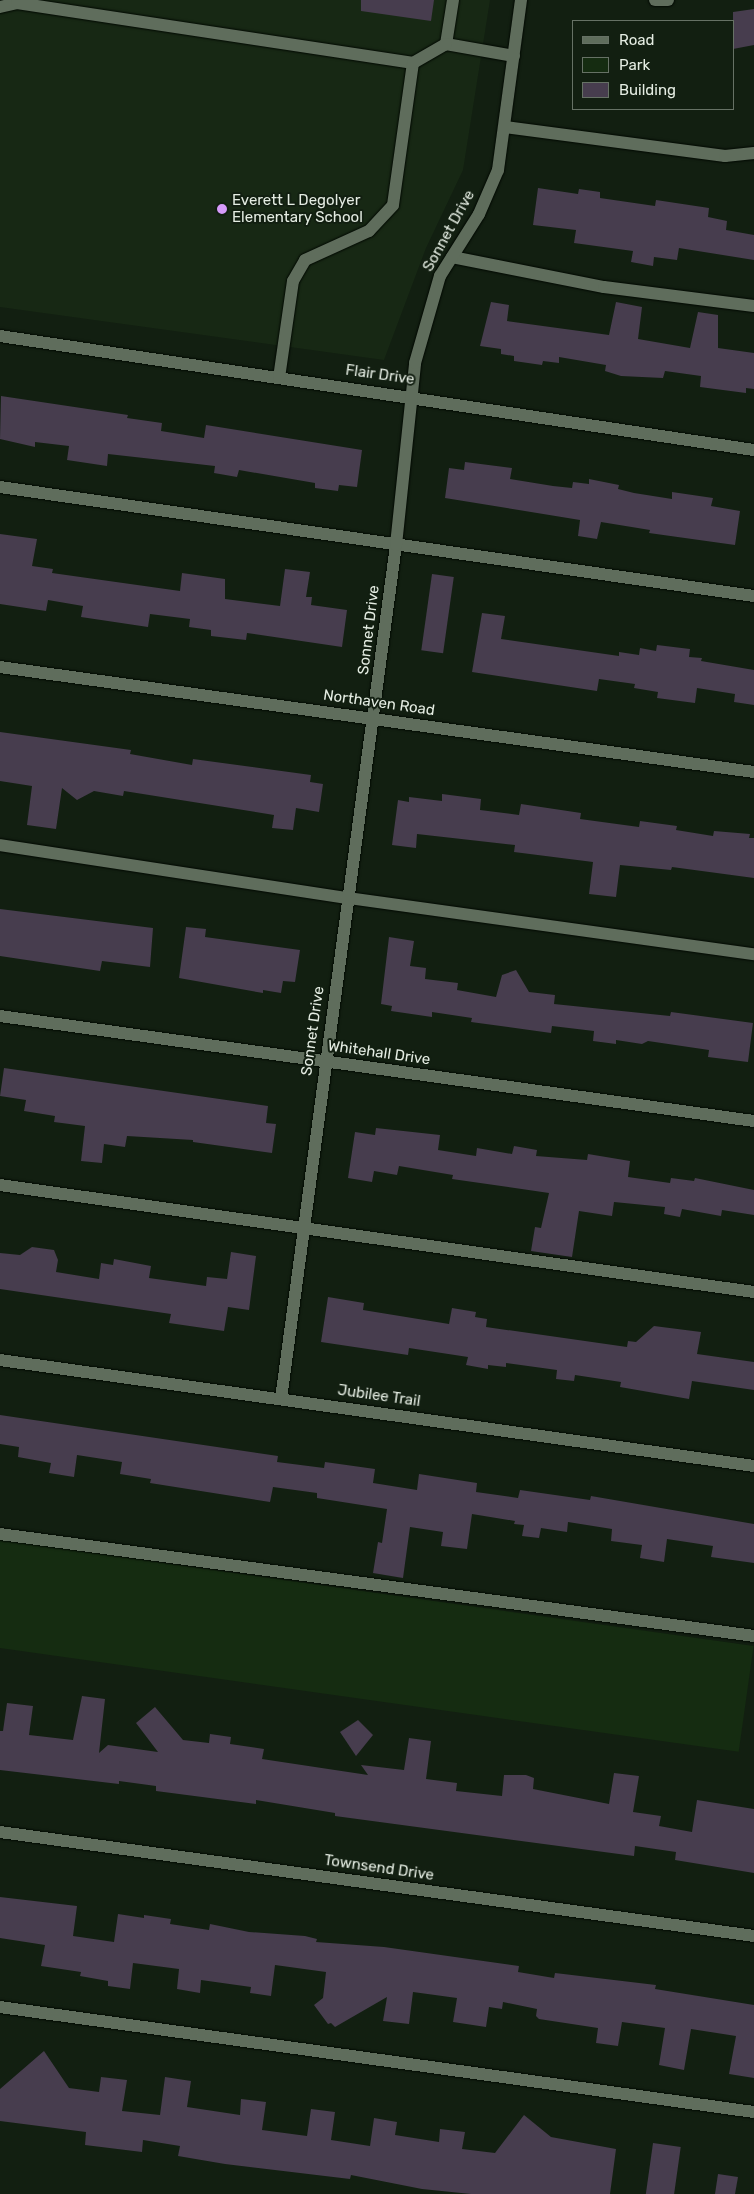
<!DOCTYPE html>
<style>
body{margin:0}
#map{position:relative;width:754px;height:2194px;overflow:hidden;background:#121f11;font-family:Rubik,sans-serif}
div>[style]{position:absolute}
.built>*{inset:0;background:#172814}
.green>*{inset:0;background:#152c11;transform-origin:0 0}
.building>*{inset:0;background:#473d4e;transform-origin:0 0}
.roads{filter:drop-shadow(0 0 1px #010801) drop-shadow(0 0 1px #010801)}
.minor>*{height:12px;margin:-6px;padding:0 6px;transform-origin:6px;border-radius:6px;background:#5f6d5c}
.dots>*{width:14px;height:14px;translate:-50% -50%;box-sizing:border-box;border:2px solid #121f11;border-radius:50%}
span{translate:-50% -50%;white-space:nowrap;text-align:center;line-height:1.15;-webkit-text-stroke:4px #121f11;paint-order:stroke}
.poi-label{font-size:15px;color:#e4ece2}
.left{translate:0 -50%;text-align:left}
.street-label{font-size:15px;color:#e4ece2}
.legend{position:absolute;left:572px;top:20px;width:162px;height:90px;box-sizing:border-box;background:#121f11;border:1px solid #667165;margin:0;padding:6px 9px;list-style:none;font-size:15px;color:#e4ece2}
.legend li{display:flex;align-items:center;gap:10px;height:25px}
.legend b{width:25px;border:1px solid #667165}
</style>
<div id="map">
<div class="built">
<div style="clip-path:polygon(0 0,490px 0,463px 170px,426px 248px,384px 360px,0 307px)"></div>
</div>
<div class="green">
<div style="left:0;top:1540px;width:761px;height:107px;rotate:8deg"></div>
</div>
<div class="building">
<div style="clip-path:polygon(361px 0,434px 0,431px 21px,361px 11px)"></div>
<div style="clip-path:polygon(754px 9px,754px 45px,733px 49px,733px 12px)"></div>
<div style="clip-path:polygon(538px 188px,578px 194px,579px 189px,600px 192px,600px 198px,655px 206px,656px 200px,709px 208px,708px 217px,727px 221px,726px 230px,754px 235px,754px 260px,679px 248px,677px 260px,654px 257px,653px 266px,631px 262px,633px 251px,574px 243px,576px 230px,533px 225px)"></div>
<div style="clip-path:polygon(491px 302px,509px 305px,507px 321px,609px 335px,616px 302px,642px 307px,638px 339px,690px 348px,698px 312px,718px 315px,718px 348px,754px 353px,754px 389px,746px 388px,746px 393px,700px 387px,701px 376px,665px 371px,663px 378px,621px 376px,605px 371px,606px 365px,559px 357px,559px 363px,543px 361px,542px 365px,514px 361px,514px 356px,501px 354px,501px 349px,480px 346px)"></div>
<div style="clip-path:polygon(1px 396px,128px 415px,127px 418px,162px 423px,161px 431px,204px 438px,206px 425px,362px 450px,357px 487px,339px 485px,338px 491px,315px 488px,315px 483px,239px 470px,237px 477px,214px 473px,215px 466px,108px 454px,107px 466px,67px 460px,69px 446px,35px 442px,35px 447px,0 439px)"></div>
<div style="clip-path:polygon(465px 462px,512px 468px,510px 479px,553px 486px,572px 488px,573px 482px,589px 484px,589px 479px,619px 485px,618px 489px,634px 493px,672px 499px,672px 492px,713px 498px,711px 506px,740px 511px,735px 545px,649px 533px,650px 530px,601px 522px,597px 539px,578px 536px,580px 520px,445px 498px,449px 468px,464px 470px)"></div>
<div style="clip-path:polygon(0 534px,37px 539px,32px 566px,53px 569px,52px 573px,180px 591px,182px 573px,225px 579px,225px 599px,280px 606px,285px 569px,310px 572px,306px 597px,312px 597px,311px 605px,347px 610px,342px 647px,247px 633px,246px 640px,211px 636px,211px 630px,189px 627px,190px 619px,150px 614px,148px 627px,81px 617px,83px 606px,48px 600px,46px 611px,0 604px)"></div>
<div style="left:432px;top:574px;width:22px;height:77px;rotate:8deg"></div>
<div style="clip-path:polygon(482px 613px,505px 616px,501px 639px,619px 656px,619px 652px,639px 655px,640px 648px,656px 651px,657px 645px,690px 649px,689px 657px,702px 658px,701px 661px,754px 670px,754px 705px,734px 702px,735px 694px,697px 688px,695px 703px,657px 698px,658px 692px,634px 688px,635px 684px,599px 679px,597px 691px,472px 672px)"></div>
<div style="clip-path:polygon(0 732px,131px 750px,130px 754px,192px 765px,193px 759px,311px 775px,310px 782px,323px 784px,319px 812px,296px 808px,293px 830px,272px 828px,274px 815px,124px 791px,123px 796px,94px 791px,77px 800px,62px 788px,56px 829px,27px 825px,32px 786px,0 781px)"></div>
<div style="clip-path:polygon(442px 794px,481px 799px,480px 810px,519px 815px,521px 804px,581px 813px,580px 819px,639px 827px,640px 821px,677px 826px,676px 830px,713px 836px,714px 831px,750px 834px,749px 838px,754px 838px,754px 878px,672px 867px,671px 870px,620px 865px,616px 897px,589px 894px,593px 862px,514px 852px,515px 845px,417px 834px,416px 848px,392px 845px,398px 800px,409px 802px,409px 797px,442px 801px)"></div>
<div style="clip-path:polygon(0 909px,153px 928px,150px 967px,102px 961px,100px 971px,0 956px)"></div>
<div style="clip-path:polygon(186px 927px,206px 929px,205px 937px,300px 950px,295px 982px,283px 981px,281px 993px,263px 990px,263px 993px,179px 978px)"></div>
<div style="clip-path:polygon(389px 937px,414px 941px,410px 966px,426px 968px,425px 979px,458px 983px,457px 990px,496px 997px,502px 975px,516px 970px,529px 992px,555px 995px,554px 1004px,670px 1016px,671px 1012px,753px 1023px,748px 1062px,708px 1057px,709px 1050px,648px 1041px,642px 1044px,616px 1040px,616px 1044px,593px 1041px,594px 1031px,552px 1026px,551px 1033px,471px 1022px,472px 1018px,432px 1012px,432px 1017px,391px 1011px,392px 1006px,381px 1004px)"></div>
<div style="clip-path:polygon(4px 1068px,268px 1106px,266px 1123px,276px 1124px,272px 1153px,193px 1142px,193px 1140px,127px 1136px,125px 1147px,104px 1144px,102px 1163px,81px 1161px,85px 1126px,54px 1122px,55px 1116px,24px 1111px,26px 1100px,0 1096px)"></div>
<div style="clip-path:polygon(376px 1128px,440px 1135px,438px 1150px,476px 1156px,477px 1148px,512px 1154px,514px 1146px,537px 1150px,536px 1156px,587px 1160px,588px 1154px,630px 1161px,628px 1177px,670px 1183px,671px 1178px,694px 1181px,695px 1178px,754px 1190px,754px 1215px,722px 1210px,721px 1216px,682px 1209px,680px 1217px,664px 1214px,665px 1207px,614px 1202px,612px 1216px,579px 1211px,572px 1257px,531px 1251px,535px 1227px,541px 1228px,549px 1193px,452px 1179px,453px 1175px,399px 1166px,397px 1175px,374px 1171px,372px 1182px,348px 1178px,355px 1132px,375px 1135px)"></div>
<div style="clip-path:polygon(32px 1247px,54px 1250px,58px 1260px,56px 1272px,99px 1279px,101px 1263px,113px 1265px,114px 1259px,151px 1266px,149px 1278px,206px 1286px,207px 1277px,227px 1279px,231px 1252px,256px 1256px,249px 1310px,228px 1307px,224px 1331px,169px 1323px,171px 1314px,0 1289px,0 1253px,20px 1255px)"></div>
<div style="clip-path:polygon(328px 1297px,364px 1303px,363px 1310px,449px 1324px,452px 1308px,476px 1312px,475px 1317px,487px 1319px,486px 1327px,627px 1347px,628px 1341px,636px 1342px,654px 1326px,701px 1332px,697px 1354px,754px 1362px,754px 1390px,692px 1381px,689px 1399px,620px 1387px,621px 1382px,575px 1375px,574px 1381px,556px 1379px,557px 1370px,506px 1363px,506px 1367px,488px 1365px,488px 1369px,466px 1365px,468px 1357px,409px 1348px,408px 1355px,321px 1342px)"></div>
<div style="clip-path:polygon(0 1415px,278px 1456px,277px 1462px,324px 1468px,325px 1462px,375px 1469px,373px 1483px,417px 1490px,419px 1474px,477px 1483px,476px 1492px,518px 1498px,520px 1490px,590px 1500px,591px 1496px,754px 1524px,754px 1563px,711px 1557px,713px 1546px,667px 1539px,664px 1562px,640px 1558px,642px 1545px,611px 1541px,612px 1529px,568px 1522px,567px 1532px,541px 1528px,539px 1538px,522px 1536px,524px 1525px,514px 1524px,515px 1521px,472px 1514px,467px 1549px,441px 1546px,443px 1532px,410px 1527px,403px 1578px,373px 1573px,378px 1542px,382px 1543px,387px 1509px,317px 1498px,317px 1493px,273px 1487px,270px 1502px,150px 1483px,151px 1479px,120px 1474px,122px 1462px,77px 1455px,74px 1477px,49px 1473px,51px 1463px,18px 1457px,19px 1447px,0 1444px)"></div>
<div style="clip-path:polygon(82px 1696px,105px 1699px,99px 1753px,108px 1745px,158px 1752px,136px 1723px,155px 1707px,183px 1740px,209px 1743px,210px 1734px,231px 1737px,230px 1744px,264px 1749px,262px 1759px,368px 1775px,361px 1765px,404px 1770px,409px 1738px,431px 1741px,426px 1779px,457px 1783px,456px 1791px,502px 1796px,504px 1775px,526px 1775px,534px 1778px,533px 1789px,609px 1804px,614px 1773px,639px 1776px,633px 1812px,661px 1816px,659px 1826px,692px 1832px,697px 1800px,754px 1809px,754px 1873px,675px 1860px,676px 1852px,635px 1846px,634px 1856px,335px 1816px,335px 1813px,256px 1800px,256px 1804px,156px 1791px,156px 1786px,119px 1781px,119px 1784px,0 1770px,0 1731px,3px 1731px,7px 1703px,33px 1706px,29px 1735px,73px 1740px)"></div>
<div style="clip-path:polygon(358px 1720px,373px 1735px,356px 1756px,340px 1732px)"></div>
<div style="clip-path:polygon(0 1897px,77px 1906px,73px 1936px,114px 1942px,118px 1914px,144px 1918px,144px 1915px,171px 1919px,170px 1924px,209px 1930px,210px 1924px,249px 1932px,305px 1936px,317px 1939px,316px 1942px,384px 1947px,519px 1966px,518px 1972px,554px 1978px,555px 1973px,656px 1985px,655px 1989px,754px 2005px,754px 2078px,729px 2074px,736px 2036px,691px 2029px,684px 2070px,659px 2065px,665px 2028px,622px 2022px,618px 2046px,596px 2043px,598px 2028px,539px 2019px,536px 2016px,537px 2009px,503px 2002px,502px 2009px,489px 2007px,486px 2027px,453px 2022px,457px 1998px,413px 1992px,409px 2024px,383px 2021px,387px 1997px,335px 2027px,331px 2023px,328px 2024px,314px 2005px,323px 1998px,326px 1972px,275px 1965px,271px 1996px,250px 1993px,251px 1987px,201px 1980px,200px 1993px,177px 1989px,179px 1969px,133px 1963px,130px 1989px,108px 1986px,108px 1981px,80px 1976px,81px 1972px,41px 1966px,45px 1945px,0 1938px)"></div>
<div style="clip-path:polygon(44px 2051px,69px 2088px,99px 2092px,101px 2077px,127px 2080px,122px 2111px,160px 2115px,165px 2077px,191px 2081px,187px 2107px,240px 2115px,241px 2099px,266px 2102px,262px 2130px,307px 2136px,311px 2109px,335px 2112px,331px 2140px,370px 2146px,374px 2118px,397px 2122px,395px 2135px,439px 2142px,440px 2129px,465px 2132px,462px 2149px,495px 2153px,524px 2115px,551px 2137px,616px 2149px,610px 2194px,471px 2194px,422px 2189px,351px 2175px,350px 2179px,225px 2164px,178px 2156px,180px 2146px,143px 2140px,142px 2152px,85px 2145px,86px 2132px,0 2121px,0 2089px)"></div>
<div style="left:653px;top:2143px;width:28px;height:52px;rotate:8deg"></div>
<div style="clip-path:polygon(718px 2174px,738px 2177px,735px 2194px,715px 2194px)"></div>
</div>
<div class="roads">
<div class="minor">
<div style="left:453px;top:0;width:45px;rotate:99deg"></div>
<div style="left:446px;top:44px;width:69px;rotate:10deg"></div>
<div style="left:655px;top:0;width:13px"></div>
<div style="left:0;top:7px;width:17px;rotate:-13deg"></div>
<div style="left:17px;top:3px;width:401px;rotate:8.6deg"></div>
<div style="left:505px;top:127px;width:222px;rotate:7.5deg"></div>
<div style="left:725px;top:156px;width:29px;rotate:-6deg"></div>
<div style="left:452px;top:257px;width:155px;rotate:11.2deg"></div>
<div style="left:604px;top:287px;width:151px;rotate:7.2deg"></div>
<div style="left:0;top:336px;width:763px;rotate:8.6deg"></div>
<div style="left:279px;top:378px;width:98px;rotate:-81.8deg"></div>
<div style="left:293px;top:281px;width:24px;rotate:-60deg"></div>
<div style="left:305px;top:260px;width:70px;rotate:-24.4deg"></div>
<div style="left:369px;top:231px;width:35px;rotate:-47deg"></div>
<div style="left:393px;top:205px;width:143px;rotate:-82deg"></div>
<div style="left:413px;top:63px;width:38px;rotate:-30deg"></div>
<div style="left:0;top:487px;width:762px;rotate:8.23deg"></div>
<div style="left:0;top:667px;width:761px;rotate:7.93deg"></div>
<div style="left:0;top:845px;width:352px;rotate:8.7deg"></div>
<div style="left:348px;top:898px;width:410px;rotate:7.9deg"></div>
<div style="left:0;top:1016px;width:761px;rotate:7.93deg"></div>
<div style="left:0;top:1185px;width:762px;rotate:8.08deg"></div>
<div style="left:0;top:1360px;width:761px;rotate:8deg"></div>
<div style="left:281px;top:1399px;width:862px;rotate:-82.33deg"></div>
<div style="left:396px;top:545px;width:183px;rotate:-84deg"></div>
<div style="left:415px;top:363px;width:91px;rotate:-74deg"></div>
<div style="left:440px;top:276px;width:73px;rotate:-57.8deg"></div>
<div style="left:479px;top:214px;width:48px;rotate:-66.6deg"></div>
<div style="left:498px;top:170px;width:172px;rotate:-82.3deg"></div>
<div style="left:0;top:1534px;width:761px;rotate:7.7deg"></div>
<div style="left:0;top:1832px;width:761px;rotate:7.85deg"></div>
<div style="left:0;top:2007px;width:761px;rotate:7.93deg"></div>
</div>
</div>
<div class="dots">
<div style="left:222px;top:209px;background:#d69bfa"></div>
</div>
<div class="poi-label">
<span class="left" style="left:232px;top:209px">Everett L Degolyer<br>Elementary School</span>
</div>
<div class="street-label">
<span style="left:449px;top:231px;rotate:-61deg">Sonnet Drive</span>
<span style="left:380px;top:375px;rotate:8deg">Flair Drive</span>
<span style="left:369px;top:630px;rotate:-83deg">Sonnet Drive</span>
<span style="left:379px;top:703px;rotate:8deg">Northaven Road</span>
<span style="left:313px;top:1031px;rotate:-82deg">Sonnet Drive</span>
<span style="left:379px;top:1053px;rotate:8deg">Whitehall Drive</span>
<span style="left:379px;top:1396px;rotate:8deg">Jubilee Trail</span>
<span style="left:379px;top:1868px;rotate:8deg">Townsend Drive</span>
</div>
<ul class="legend">
<li><b style="height:6px;background:#5f6d5c"></b>Road</li>
<li><b style="height:14px;background:#152c11"></b>Park</li>
<li><b style="height:14px;background:#473d4e"></b>Building</li>
</ul>
</div>
